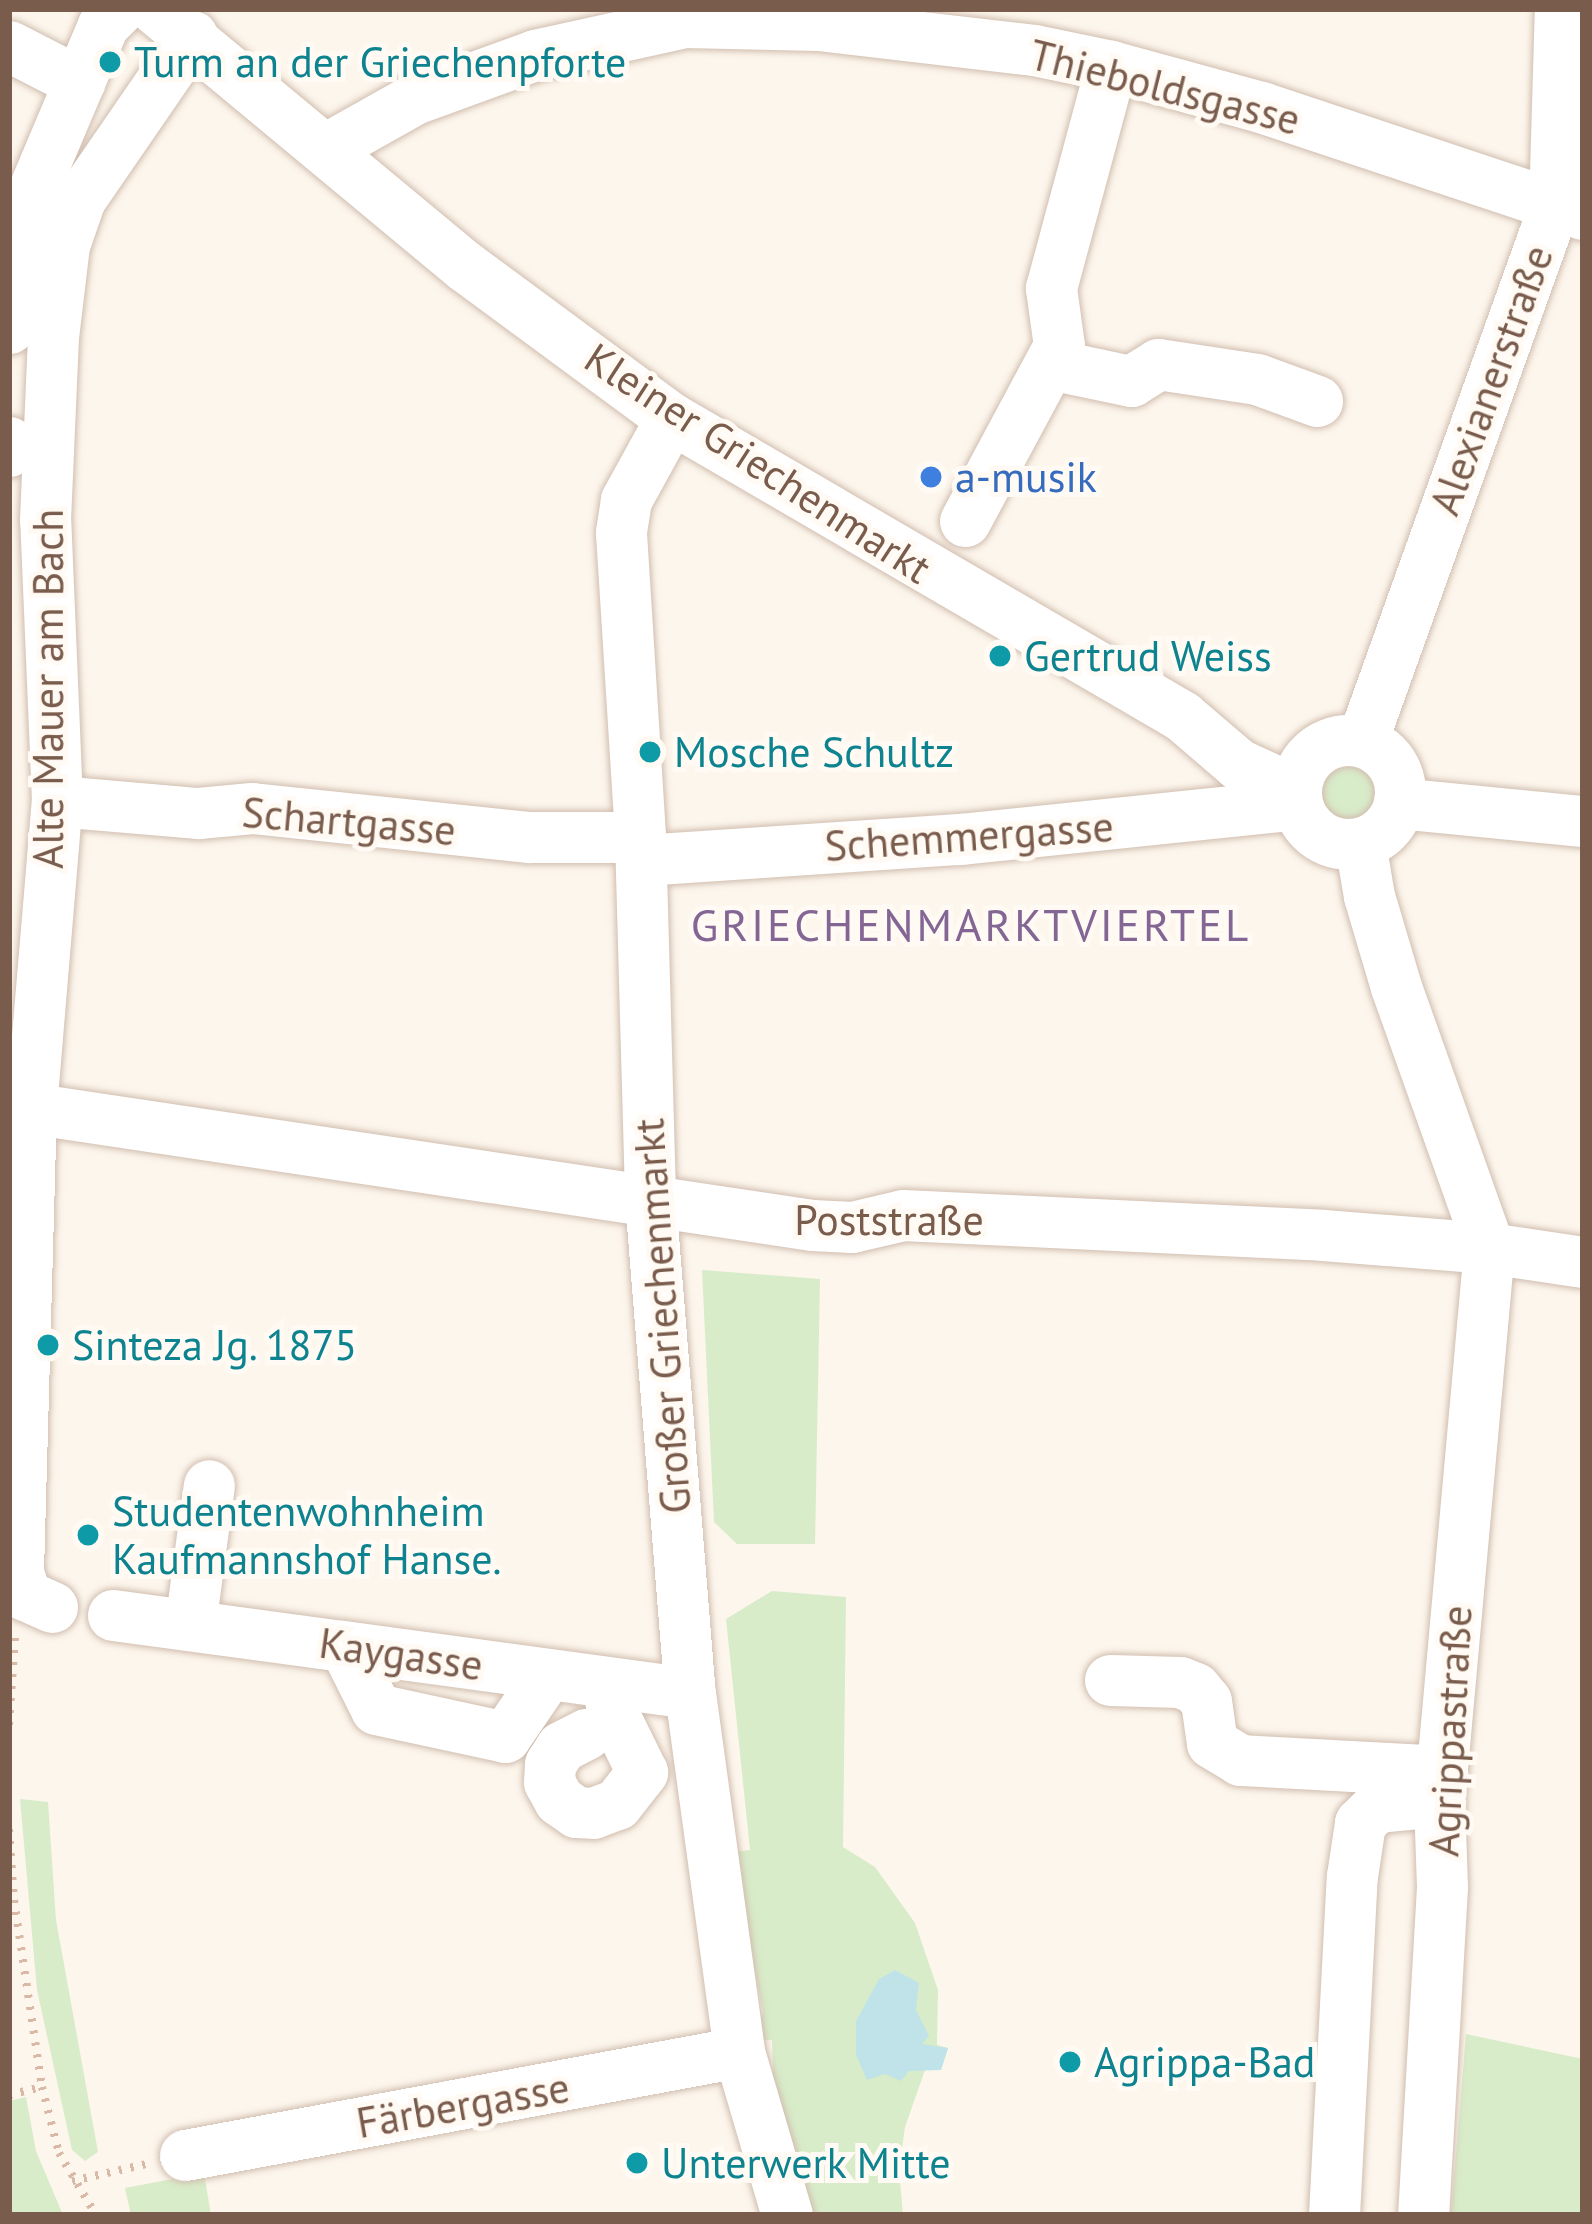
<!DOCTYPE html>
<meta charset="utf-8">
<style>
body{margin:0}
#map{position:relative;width:1592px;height:2224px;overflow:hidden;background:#fdf6ec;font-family:"PT Sans",sans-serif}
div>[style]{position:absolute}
.green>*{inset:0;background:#d8ecc9}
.round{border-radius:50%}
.water>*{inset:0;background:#bfe3e8}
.path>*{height:8px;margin-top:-4px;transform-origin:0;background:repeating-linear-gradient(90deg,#d9b8a5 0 3px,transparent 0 12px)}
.roads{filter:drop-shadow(0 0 3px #d1beb0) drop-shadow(0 0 3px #d1beb0)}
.minor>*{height:51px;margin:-25.5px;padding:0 25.5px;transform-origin:25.5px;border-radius:25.5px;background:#fff}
.minor>.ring{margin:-25.5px;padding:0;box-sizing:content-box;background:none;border:51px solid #fff;border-radius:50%}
.dots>*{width:33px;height:33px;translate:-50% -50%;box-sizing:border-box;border:6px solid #fffaf3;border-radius:50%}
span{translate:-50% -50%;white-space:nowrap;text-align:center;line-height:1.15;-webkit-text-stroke:10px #fffaf3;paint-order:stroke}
.culture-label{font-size:42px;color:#0d838f}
.left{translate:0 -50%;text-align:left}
.street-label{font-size:42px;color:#7a5c4d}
.shop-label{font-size:42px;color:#366cbe}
.neighbourhood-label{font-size:45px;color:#846695;letter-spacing:3px}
.frame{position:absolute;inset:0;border:12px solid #7a5c4d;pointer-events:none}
</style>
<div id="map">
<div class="green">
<div class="round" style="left:1321px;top:767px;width:56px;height:56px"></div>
<div style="clip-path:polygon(702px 1270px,820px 1279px,815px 1544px,737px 1544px,714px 1522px)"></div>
<div style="clip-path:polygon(772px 1591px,846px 1597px,843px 1847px,875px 1867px,915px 1923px,938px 1990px,937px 2045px,948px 2048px,941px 2070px,925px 2070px,905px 2127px,899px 2170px,903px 2215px,811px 2215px,811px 2204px,775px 2146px,772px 2040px,757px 2040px,763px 2011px,731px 1852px,750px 1850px,726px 1619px)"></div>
<div style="clip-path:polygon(20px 1799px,48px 1802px,56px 1920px,98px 2152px,85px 2161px,72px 2150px,37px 1990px)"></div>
<div style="clip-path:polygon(1466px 2034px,1583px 2059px,1583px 2213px,1451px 2215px)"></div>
<div style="clip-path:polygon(26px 2097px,36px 2151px,63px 2215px,9px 2215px,9px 2101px)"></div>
<div style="clip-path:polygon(204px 2173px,211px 2215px,131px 2215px,125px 2188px)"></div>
</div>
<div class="water">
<div style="clip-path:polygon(895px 1970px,919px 1983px,916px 2010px,929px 2036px,922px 2044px,948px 2048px,941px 2070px,909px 2071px,901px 2081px,885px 2074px,867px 2080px,856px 2055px,856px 2021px,879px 1979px)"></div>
</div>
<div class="path">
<div style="left:9px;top:1725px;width:88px;rotate:-86.1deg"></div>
<div style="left:9px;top:1829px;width:71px;rotate:86deg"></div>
<div style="left:14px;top:1900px;width:189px;rotate:81.5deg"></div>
<div style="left:42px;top:2087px;width:68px;rotate:75.6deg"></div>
<div style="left:59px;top:2153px;width:72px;rotate:59.2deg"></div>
<div style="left:9px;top:2095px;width:34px;rotate:-14deg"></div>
<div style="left:72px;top:2181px;width:76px;rotate:-12.9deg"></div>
</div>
<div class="roads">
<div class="minor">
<div style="left:155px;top:9px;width:404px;rotate:39.7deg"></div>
<div style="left:466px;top:267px;width:255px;rotate:36.4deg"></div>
<div style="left:671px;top:418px;width:592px;rotate:30.25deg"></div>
<div style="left:1182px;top:716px;width:74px;rotate:40.6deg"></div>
<div style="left:1238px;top:764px;width:63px;rotate:24.5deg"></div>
<div style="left:9px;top:46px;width:79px;rotate:27.2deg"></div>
<div style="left:327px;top:148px;width:100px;rotate:-29.4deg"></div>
<div style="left:414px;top:99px;width:129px;rotate:-20deg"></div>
<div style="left:535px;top:55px;width:154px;rotate:-12.4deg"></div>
<div style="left:685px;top:22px;width:133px;rotate:1.3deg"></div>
<div style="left:818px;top:25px;width:217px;rotate:6.6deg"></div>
<div style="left:1034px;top:50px;width:79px;rotate:11.7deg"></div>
<div style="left:1111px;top:66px;width:156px;rotate:15.3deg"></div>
<div style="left:1261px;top:107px;width:339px;rotate:18.4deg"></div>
<div style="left:9px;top:328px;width:104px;rotate:-84.5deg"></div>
<div style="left:19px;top:224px;width:216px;rotate:-67.1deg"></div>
<div style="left:103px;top:25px;width:23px;rotate:-45deg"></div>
<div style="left:1050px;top:364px;width:83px;rotate:11.9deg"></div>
<div style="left:1131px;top:381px;width:32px;rotate:-32deg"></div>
<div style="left:1158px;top:364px;width:100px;rotate:8.6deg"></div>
<div style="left:1257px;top:379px;width:64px;rotate:20.1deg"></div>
<div style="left:671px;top:418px;width:94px;rotate:118.8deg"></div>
<div style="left:626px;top:500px;width:33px;rotate:99deg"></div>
<div style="left:621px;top:533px;width:305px;rotate:86.4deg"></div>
<div style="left:640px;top:837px;width:362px;rotate:88.4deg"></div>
<div style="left:650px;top:1199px;width:496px;rotate:85.4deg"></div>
<div style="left:690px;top:1693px;width:362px;rotate:82.2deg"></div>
<div style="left:739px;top:2052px;width:170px;rotate:73.6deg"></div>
<div style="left:9px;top:442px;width:9px;rotate:90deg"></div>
<div style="left:965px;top:521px;width:199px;rotate:-61.8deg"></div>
<div style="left:1059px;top:346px;width:59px;rotate:-97.9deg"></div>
<div style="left:1051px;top:288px;width:230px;rotate:-74.9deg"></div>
<div class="ring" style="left:1296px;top:740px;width:53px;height:53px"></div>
<div style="left:1362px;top:741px;width:568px;rotate:-70.26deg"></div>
<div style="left:1554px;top:206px;width:197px;rotate:-88.3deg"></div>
<div style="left:57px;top:801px;width:142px;rotate:4.9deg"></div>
<div style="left:198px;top:813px;width:54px;rotate:-5.3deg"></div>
<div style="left:252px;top:808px;width:279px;rotate:6deg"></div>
<div style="left:529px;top:837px;width:111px"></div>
<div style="left:1399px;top:803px;width:185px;rotate:5.6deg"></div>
<div style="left:1360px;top:843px;width:54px;rotate:80.4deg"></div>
<div style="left:1369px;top:896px;width:95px;rotate:73.5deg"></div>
<div style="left:1396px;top:987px;width:277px;rotate:70.4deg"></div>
<div style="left:1489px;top:1248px;width:555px;rotate:95.17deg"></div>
<div style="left:1439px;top:1801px;width:86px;rotate:88deg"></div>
<div style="left:1442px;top:1887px;width:329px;rotate:93.3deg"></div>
<div style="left:641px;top:860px;width:320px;rotate:-3.8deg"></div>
<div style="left:960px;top:839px;width:338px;rotate:-5.9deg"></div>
<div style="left:9px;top:1105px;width:812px;rotate:8.5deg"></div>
<div style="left:812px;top:1225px;width:40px;rotate:2.9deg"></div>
<div style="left:852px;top:1227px;width:52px;rotate:-13.2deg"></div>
<div style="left:903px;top:1215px;width:420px;rotate:2.7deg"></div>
<div style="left:1323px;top:1235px;width:167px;rotate:4.5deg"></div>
<div style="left:1489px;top:1248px;width:95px;rotate:8.5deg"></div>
<div style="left:52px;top:1607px;width:30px;rotate:-156deg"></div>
<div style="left:25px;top:1595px;width:24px;rotate:-107deg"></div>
<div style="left:18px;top:1572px;width:464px;rotate:-88.4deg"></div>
<div style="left:31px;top:1108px;width:308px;rotate:-85.2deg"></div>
<div style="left:57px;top:801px;width:281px;rotate:-92.4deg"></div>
<div style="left:45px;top:520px;width:183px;rotate:-87.5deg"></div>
<div style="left:53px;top:337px;width:93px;rotate:-83.2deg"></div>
<div style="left:64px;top:245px;width:49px;rotate:-70.8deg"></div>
<div style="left:80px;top:199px;width:198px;rotate:-55.5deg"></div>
<div style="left:113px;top:1615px;width:582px;rotate:7.7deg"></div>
<div style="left:190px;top:1625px;width:141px;rotate:-82.3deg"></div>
<div style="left:345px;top:1647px;width:69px;rotate:63.4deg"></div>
<div style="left:376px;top:1709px;width:132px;rotate:12.2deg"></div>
<div style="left:505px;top:1737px;width:76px;rotate:-55.7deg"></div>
<div style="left:1110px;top:1680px;width:70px;rotate:1.6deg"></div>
<div style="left:1180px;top:1682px;width:16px;rotate:22deg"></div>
<div style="left:1195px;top:1688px;width:17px;rotate:50deg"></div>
<div style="left:1206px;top:1701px;width:42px;rotate:81.9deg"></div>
<div style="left:1212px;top:1743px;width:33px;rotate:31deg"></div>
<div style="left:1240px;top:1760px;width:202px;rotate:3.1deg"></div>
<div style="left:586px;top:1734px;width:28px;rotate:153deg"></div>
<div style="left:561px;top:1747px;width:20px;rotate:123deg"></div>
<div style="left:550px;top:1764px;width:18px;rotate:93deg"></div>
<div style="left:549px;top:1782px;width:21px;rotate:61deg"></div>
<div style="left:559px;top:1800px;width:21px;rotate:35deg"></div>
<div style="left:576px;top:1812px;width:17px;rotate:3deg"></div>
<div style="left:593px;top:1813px;width:26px;rotate:-21deg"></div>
<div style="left:617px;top:1804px;width:41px;rotate:-52deg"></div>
<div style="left:642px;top:1772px;width:66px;rotate:-116.2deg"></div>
<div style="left:613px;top:1713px;width:32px;rotate:-103deg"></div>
<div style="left:185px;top:2155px;width:563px;rotate:-10.53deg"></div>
<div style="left:1334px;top:2215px;width:339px;rotate:-87deg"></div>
<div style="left:1352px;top:1876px;width:54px;rotate:-81.4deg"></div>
<div style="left:1360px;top:1823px;width:23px;rotate:-45deg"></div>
<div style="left:1376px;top:1807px;width:63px;rotate:-5.4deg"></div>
</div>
</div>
<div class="dots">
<div style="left:110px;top:62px;background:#0f9aa8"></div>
<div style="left:931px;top:477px;background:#3f7fe0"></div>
<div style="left:1000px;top:656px;background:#0f9aa8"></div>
<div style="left:650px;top:752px;background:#0f9aa8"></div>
<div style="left:48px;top:1345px;background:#0f9aa8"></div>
<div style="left:88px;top:1535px;background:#0f9aa8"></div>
<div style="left:1070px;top:2062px;background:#0f9aa8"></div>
<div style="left:637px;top:2163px;background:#0f9aa8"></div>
</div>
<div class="culture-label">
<span class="left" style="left:134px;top:62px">Turm an der Griechenpforte</span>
<span class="left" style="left:1024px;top:656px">Gertrud Weiss</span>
<span class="left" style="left:674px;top:752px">Mosche Schultz</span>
<span class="left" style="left:72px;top:1345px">Sinteza Jg. 1875</span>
<span class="left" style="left:112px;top:1535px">Studentenwohnheim<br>Kaufmannshof Hanse.</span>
<span class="left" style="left:1094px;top:2062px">Agrippa-Bad</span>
<span class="left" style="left:661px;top:2163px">Unterwerk Mitte</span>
</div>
<div class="street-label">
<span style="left:1165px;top:87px;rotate:14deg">Thieboldsgasse</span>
<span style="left:1491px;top:380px;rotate:-70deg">Alexianerstraße</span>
<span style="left:758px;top:463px;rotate:33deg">Kleiner Griechenmarkt</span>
<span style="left:48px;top:689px;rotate:-90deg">Alte Mauer am Bach</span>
<span style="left:349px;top:821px;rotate:5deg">Schartgasse</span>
<span style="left:969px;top:836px;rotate:-4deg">Schemmergasse</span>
<span style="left:889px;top:1220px">Poststraße</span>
<span style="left:662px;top:1316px;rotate:-94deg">Großer Griechenmarkt</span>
<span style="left:401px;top:1654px;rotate:8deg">Kaygasse</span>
<span style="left:1450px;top:1731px;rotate:-87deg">Agrippastraße</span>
<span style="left:463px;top:2105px;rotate:-10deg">Färbergasse</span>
</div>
<div class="shop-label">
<span class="left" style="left:955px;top:477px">a-musik</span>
</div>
<div class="neighbourhood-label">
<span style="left:971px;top:925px">GRIECHENMARKTVIERTEL</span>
</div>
<div class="frame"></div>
</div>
